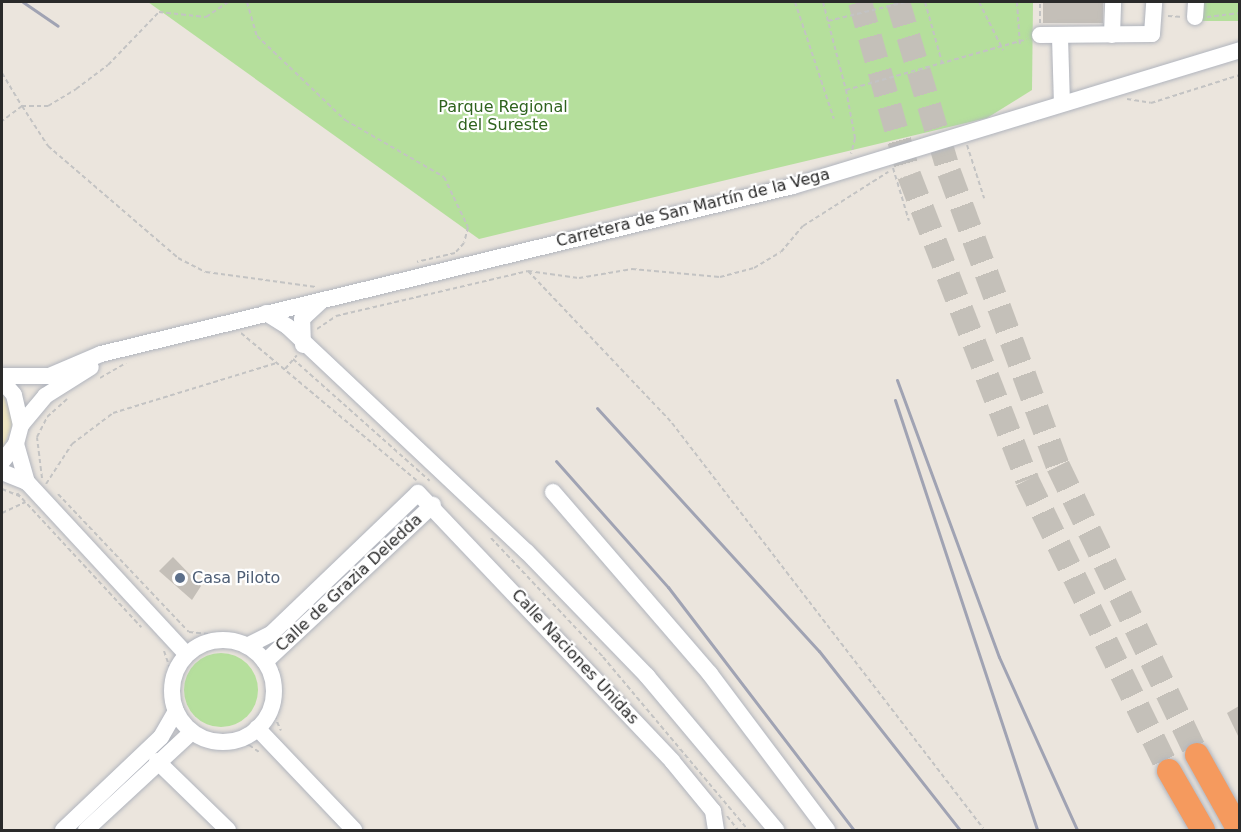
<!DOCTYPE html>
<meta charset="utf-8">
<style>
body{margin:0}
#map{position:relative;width:1241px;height:832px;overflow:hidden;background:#ebe5dd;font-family:"DejaVu Sans",sans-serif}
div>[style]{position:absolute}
.green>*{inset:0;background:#b5df9c;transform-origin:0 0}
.round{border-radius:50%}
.sand>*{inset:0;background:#efe6c2}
.building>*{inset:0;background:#c4bfb8;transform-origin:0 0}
.highway-tunnel>*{height:24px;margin-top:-12px;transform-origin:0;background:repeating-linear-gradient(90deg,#c4c0b9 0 24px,transparent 0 36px)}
.path>*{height:2px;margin-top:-1px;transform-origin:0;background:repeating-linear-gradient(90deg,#c3c3c3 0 4.5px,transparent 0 7.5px)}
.roads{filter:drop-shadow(0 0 2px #b0b4bd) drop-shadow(0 0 2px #b0b4bd)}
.minor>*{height:16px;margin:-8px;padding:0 8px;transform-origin:8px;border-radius:8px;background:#fff}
.minor>.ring{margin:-8px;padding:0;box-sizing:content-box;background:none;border:16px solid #fff;border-radius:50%}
.highway>*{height:24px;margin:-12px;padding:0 12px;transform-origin:12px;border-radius:12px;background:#f59a5e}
.rail>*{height:3px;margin:-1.5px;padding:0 1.5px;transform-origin:1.5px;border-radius:1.5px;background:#a0a3b3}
.dots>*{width:16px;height:16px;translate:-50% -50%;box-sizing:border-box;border:3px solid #fff;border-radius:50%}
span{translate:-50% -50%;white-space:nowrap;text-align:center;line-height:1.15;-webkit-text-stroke:4.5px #fff;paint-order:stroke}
.park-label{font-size:16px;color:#2f631e}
.street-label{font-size:16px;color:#2a2a2a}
.service-label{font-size:16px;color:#4e5e75}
.left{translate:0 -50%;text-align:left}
.frame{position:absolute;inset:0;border:3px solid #2a2a2a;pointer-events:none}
</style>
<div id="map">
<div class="green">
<div style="clip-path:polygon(148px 2px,1033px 2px,1032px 90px,987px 118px,479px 239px)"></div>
<div style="left:1199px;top:2px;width:40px;height:19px"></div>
<div class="round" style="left:184px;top:653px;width:74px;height:74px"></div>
</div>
<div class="sand">
<div style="clip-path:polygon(2px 391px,13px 422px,2px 451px)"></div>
</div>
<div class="building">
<div style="left:1043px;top:2px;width:60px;height:21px"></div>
<div style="clip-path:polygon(173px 557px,201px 586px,192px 600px,159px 571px)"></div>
<div style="clip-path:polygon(1239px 706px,1239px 738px,1227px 713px)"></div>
</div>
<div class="highway-tunnel">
<div style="left:860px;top:2px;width:180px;rotate:74.2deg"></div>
<div style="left:909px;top:175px;width:327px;rotate:68.8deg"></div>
<div style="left:1027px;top:480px;width:324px;rotate:64deg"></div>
<div style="left:898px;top:2px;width:177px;rotate:73.3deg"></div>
<div style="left:949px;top:172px;width:314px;rotate:69.7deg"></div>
<div style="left:1058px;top:466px;width:321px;rotate:64.3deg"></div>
</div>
<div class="path">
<div style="left:247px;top:2px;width:35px;rotate:74deg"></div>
<div style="left:257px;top:36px;width:122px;rotate:43.7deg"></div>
<div style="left:345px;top:120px;width:114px;rotate:29.9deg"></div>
<div style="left:444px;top:177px;width:55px;rotate:64.4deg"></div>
<div style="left:468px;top:227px;width:16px;rotate:104deg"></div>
<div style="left:464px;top:243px;width:13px;rotate:132deg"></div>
<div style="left:455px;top:253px;width:39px;rotate:167deg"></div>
<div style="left:795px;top:2px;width:123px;rotate:71.6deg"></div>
<div style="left:823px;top:2px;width:91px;rotate:75.4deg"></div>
<div style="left:846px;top:90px;width:188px;rotate:-15.7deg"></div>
<div style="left:925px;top:2px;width:66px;rotate:74.3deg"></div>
<div style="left:979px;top:2px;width:54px;rotate:63.4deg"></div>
<div style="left:1017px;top:2px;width:44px;rotate:86.1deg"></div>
<div style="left:1168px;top:16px;width:15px;rotate:4deg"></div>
<div style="left:1207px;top:17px;width:33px;rotate:-7deg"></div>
<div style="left:828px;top:21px;width:80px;rotate:-13.7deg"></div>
<div style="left:1040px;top:23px;width:21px;rotate:-90deg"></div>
<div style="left:2px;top:73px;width:39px;rotate:59deg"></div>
<div style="left:22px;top:106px;width:25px;rotate:143deg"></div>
<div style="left:846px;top:90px;width:49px;rotate:79.4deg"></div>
<div style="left:855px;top:138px;width:16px;rotate:104deg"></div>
<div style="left:1127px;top:99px;width:24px;rotate:9deg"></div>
<div style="left:1151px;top:103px;width:93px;rotate:-17.5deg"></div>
<div style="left:22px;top:106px;width:48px;rotate:57deg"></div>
<div style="left:48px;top:146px;width:172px;rotate:40.7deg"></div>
<div style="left:178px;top:258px;width:31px;rotate:27deg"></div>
<div style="left:206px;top:272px;width:111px;rotate:7.8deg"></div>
<div style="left:22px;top:106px;width:26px"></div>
<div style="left:48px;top:106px;width:33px;rotate:-31deg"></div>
<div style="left:76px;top:89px;width:40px;rotate:-37deg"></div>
<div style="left:108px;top:65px;width:74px;rotate:-46.1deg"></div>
<div style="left:159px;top:12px;width:47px;rotate:6.1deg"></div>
<div style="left:206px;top:17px;width:27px;rotate:-34deg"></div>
<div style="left:228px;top:2px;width:16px"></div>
<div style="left:967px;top:145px;width:56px;rotate:72.2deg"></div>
<div style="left:893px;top:168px;width:55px;rotate:73.2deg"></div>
<div style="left:528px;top:271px;width:51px;rotate:7.8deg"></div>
<div style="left:579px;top:278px;width:54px;rotate:-9.6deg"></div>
<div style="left:632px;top:269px;width:88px;rotate:5.2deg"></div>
<div style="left:720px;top:277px;width:35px;rotate:-15deg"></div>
<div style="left:754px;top:268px;width:31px;rotate:-31deg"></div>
<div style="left:781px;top:252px;width:34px;rotate:-50deg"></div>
<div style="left:803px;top:226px;width:101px;rotate:-32.4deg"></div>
<div style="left:317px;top:329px;width:23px;rotate:-34deg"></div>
<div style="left:336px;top:316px;width:197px;rotate:-13.2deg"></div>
<div style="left:528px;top:271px;width:209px;rotate:46.5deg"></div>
<div style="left:672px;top:423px;width:511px;rotate:52.48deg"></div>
<div style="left:241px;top:333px;width:229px;rotate:40deg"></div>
<div style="left:293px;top:359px;width:183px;rotate:41.7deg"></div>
<div style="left:285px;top:369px;width:18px;rotate:-49deg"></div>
<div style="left:100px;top:378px;width:30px;rotate:-30deg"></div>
<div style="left:42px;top:478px;width:41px;rotate:-97deg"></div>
<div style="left:37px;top:437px;width:22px;rotate:-63deg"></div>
<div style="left:47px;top:417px;width:27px;rotate:-42deg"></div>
<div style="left:46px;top:484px;width:48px;rotate:-57deg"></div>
<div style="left:72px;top:444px;width:51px;rotate:-37.1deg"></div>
<div style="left:113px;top:413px;width:171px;rotate:-17deg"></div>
<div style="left:2px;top:489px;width:22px;rotate:22deg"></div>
<div style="left:17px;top:493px;width:183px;rotate:47.2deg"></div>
<div style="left:58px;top:494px;width:190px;rotate:46.5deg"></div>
<div style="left:189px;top:632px;width:49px;rotate:5.8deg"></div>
<div style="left:2px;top:513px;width:26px;rotate:-25deg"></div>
<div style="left:491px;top:538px;width:163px;rotate:46.7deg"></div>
<div style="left:603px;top:657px;width:226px;rotate:50deg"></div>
<div style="left:164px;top:651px;width:18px;rotate:71deg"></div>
<div style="left:170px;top:668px;width:33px;rotate:93deg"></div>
<div style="left:278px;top:669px;width:46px;rotate:95deg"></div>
<div style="left:274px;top:715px;width:17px;rotate:66deg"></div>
<div style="left:201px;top:744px;width:48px;rotate:1.2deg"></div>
<div style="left:249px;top:745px;width:12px;rotate:35deg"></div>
<div style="left:727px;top:816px;width:18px;rotate:52deg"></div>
</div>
<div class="roads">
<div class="minor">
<div style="left:1195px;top:17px;width:15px;rotate:-86deg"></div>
<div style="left:1040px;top:35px;width:112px;rotate:-0.5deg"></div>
<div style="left:1152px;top:34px;width:32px;rotate:-86deg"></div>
<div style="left:1112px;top:35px;width:33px;rotate:-88deg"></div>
<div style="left:1060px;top:37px;width:66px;rotate:88.3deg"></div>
<div style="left:266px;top:313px;width:26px;rotate:32deg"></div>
<div style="left:288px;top:327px;width:328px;rotate:43.3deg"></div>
<div style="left:527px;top:552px;width:173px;rotate:45.9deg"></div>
<div style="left:647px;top:676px;width:201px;rotate:50deg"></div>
<div style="left:303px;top:345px;width:26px;rotate:-92deg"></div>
<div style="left:302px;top:319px;width:25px;rotate:-43deg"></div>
<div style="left:2px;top:376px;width:47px"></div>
<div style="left:49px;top:376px;width:56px;rotate:-22.9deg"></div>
<div style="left:101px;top:354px;width:712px;rotate:-13.65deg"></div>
<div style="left:793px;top:186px;width:467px;rotate:-16.9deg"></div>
<div style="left:2px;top:381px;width:18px;rotate:49deg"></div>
<div style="left:14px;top:395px;width:31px;rotate:77deg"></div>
<div style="left:21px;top:425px;width:20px;rotate:105deg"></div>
<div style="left:16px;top:444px;width:23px;rotate:128deg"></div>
<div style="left:21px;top:425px;width:38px;rotate:-50deg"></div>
<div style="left:45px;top:396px;width:54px;rotate:-32.2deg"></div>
<div style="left:16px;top:444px;width:40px;rotate:74deg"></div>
<div style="left:2px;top:472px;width:27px;rotate:22deg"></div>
<div style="left:27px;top:482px;width:234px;rotate:47.2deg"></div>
<div style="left:553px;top:492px;width:240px;rotate:49.2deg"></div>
<div style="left:710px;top:674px;width:195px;rotate:53.1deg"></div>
<div class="ring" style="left:172px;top:640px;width:86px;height:86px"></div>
<div style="left:247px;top:646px;width:28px;rotate:-27deg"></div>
<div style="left:272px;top:633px;width:202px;rotate:-43.8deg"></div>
<div style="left:418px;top:493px;width:369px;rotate:46.5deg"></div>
<div style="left:672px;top:761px;width:65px;rotate:50.6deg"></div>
<div style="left:713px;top:811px;width:19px;rotate:81deg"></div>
<div style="left:265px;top:662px;width:230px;rotate:-43.1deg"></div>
<div style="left:257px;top:728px;width:141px;rotate:46.4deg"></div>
<div style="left:157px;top:761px;width:99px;rotate:44.2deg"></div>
<div style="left:63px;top:830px;width:135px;rotate:-43.5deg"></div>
<div style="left:161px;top:737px;width:30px;rotate:-60deg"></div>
<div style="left:86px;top:830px;width:144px;rotate:-42.8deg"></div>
</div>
<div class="highway">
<div style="left:1197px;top:755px;width:86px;rotate:60.8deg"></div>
<div style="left:1169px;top:771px;width:68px;rotate:60deg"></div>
</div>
</div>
<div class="rail">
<div style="left:23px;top:2px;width:42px;rotate:34.4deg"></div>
<div style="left:897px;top:380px;width:295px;rotate:69.8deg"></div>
<div style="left:999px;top:657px;width:190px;rotate:65.7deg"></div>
<div style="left:895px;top:400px;width:453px;rotate:71.7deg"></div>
<div style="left:597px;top:408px;width:329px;rotate:47.6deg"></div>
<div style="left:819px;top:651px;width:228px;rotate:51.8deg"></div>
<div style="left:556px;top:461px;width:169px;rotate:48.4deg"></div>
<div style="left:668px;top:587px;width:306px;rotate:52.6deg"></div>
</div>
<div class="dots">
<div style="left:180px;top:578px;background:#5c6f8a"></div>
</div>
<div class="park-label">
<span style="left:503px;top:116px">Parque Regional<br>del Sureste</span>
</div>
<div class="street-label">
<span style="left:693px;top:208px;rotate:-14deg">Carretera de San Martín de la Vega</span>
<span style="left:349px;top:583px;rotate:-43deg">Calle de Grazia Deledda</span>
<span style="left:575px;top:657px;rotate:47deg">Calle Naciones Unidas</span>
</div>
<div class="service-label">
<span class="left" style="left:192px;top:578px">Casa Piloto</span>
</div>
<div class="frame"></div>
</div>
